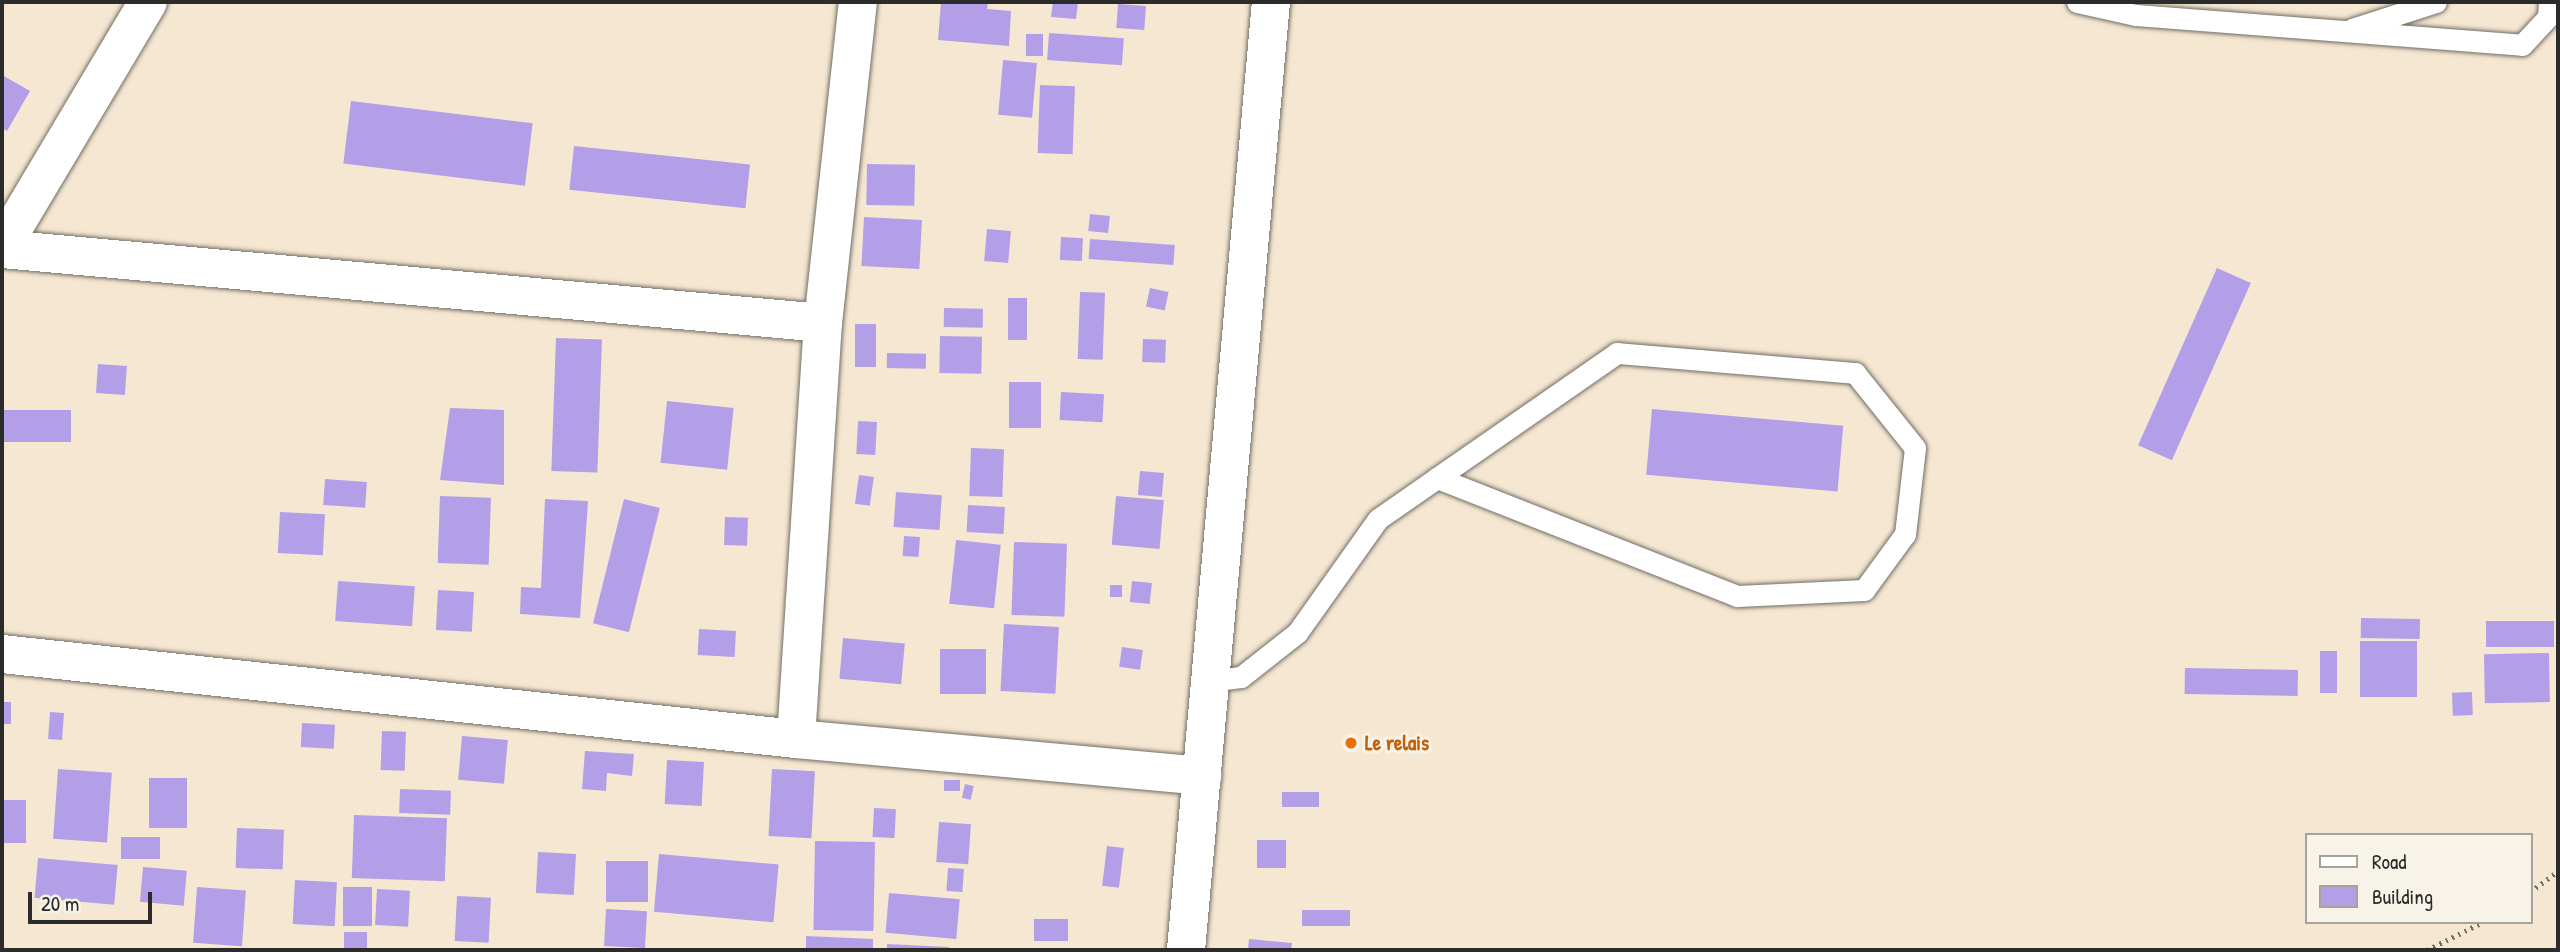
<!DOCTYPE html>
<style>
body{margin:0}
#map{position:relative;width:2560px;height:952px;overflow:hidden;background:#f5e7d2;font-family:"Patrick Hand",sans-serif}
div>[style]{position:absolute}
.building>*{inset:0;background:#b39fe8;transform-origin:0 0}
.path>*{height:4.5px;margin-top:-2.25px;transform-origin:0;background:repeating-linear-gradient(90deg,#726d65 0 2px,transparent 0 7px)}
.roads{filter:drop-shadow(0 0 2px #726d65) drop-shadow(0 0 2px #726d65)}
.service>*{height:21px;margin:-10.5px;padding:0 10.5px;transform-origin:10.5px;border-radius:10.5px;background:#fff}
.minor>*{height:38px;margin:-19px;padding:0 19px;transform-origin:19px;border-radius:19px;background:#fff}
.secondary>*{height:38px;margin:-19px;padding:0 19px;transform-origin:19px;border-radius:19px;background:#fff}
.dots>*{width:19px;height:19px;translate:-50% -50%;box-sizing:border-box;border:4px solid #f7f3e8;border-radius:50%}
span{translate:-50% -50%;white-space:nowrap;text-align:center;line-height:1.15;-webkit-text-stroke:6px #f7f3e8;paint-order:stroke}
.food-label{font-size:21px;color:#c56008;font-weight:700}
.left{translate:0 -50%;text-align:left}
.frame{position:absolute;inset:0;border:4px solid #2b2b2b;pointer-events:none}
.legend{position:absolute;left:2305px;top:833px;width:228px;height:91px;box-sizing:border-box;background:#f7f3e8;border:2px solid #a5a39c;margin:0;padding:9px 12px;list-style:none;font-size:21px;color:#2b2b2b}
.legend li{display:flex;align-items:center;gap:14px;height:35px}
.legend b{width:35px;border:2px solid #a5a39c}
.scale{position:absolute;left:28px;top:892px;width:124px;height:32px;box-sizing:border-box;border:4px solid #2b2b2b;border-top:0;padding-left:9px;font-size:21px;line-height:24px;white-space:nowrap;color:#2b2b2b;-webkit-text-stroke:5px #f7f3e8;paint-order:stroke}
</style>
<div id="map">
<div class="building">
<div style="clip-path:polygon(941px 2px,988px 2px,987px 9px,1011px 11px,1009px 46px,938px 40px)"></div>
<div style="clip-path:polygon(1053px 2px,1078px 2px,1076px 19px,1051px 17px)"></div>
<div style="left:1118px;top:4px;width:28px;height:24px;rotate:4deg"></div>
<div style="left:1049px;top:33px;width:75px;height:27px;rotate:4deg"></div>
<div style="left:1026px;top:34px;width:17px;height:22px"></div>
<div style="left:1003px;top:60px;width:34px;height:55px;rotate:5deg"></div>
<div style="clip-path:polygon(2px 75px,30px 91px,7px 131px,2px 128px)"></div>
<div style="left:1040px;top:85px;width:35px;height:68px;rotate:2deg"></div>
<div style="left:351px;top:101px;width:183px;height:63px;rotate:7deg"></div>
<div style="left:574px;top:146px;width:177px;height:44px;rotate:6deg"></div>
<div style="left:867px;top:164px;width:48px;height:41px;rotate:1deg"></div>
<div style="left:1090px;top:214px;width:20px;height:17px;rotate:6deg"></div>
<div style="left:864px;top:217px;width:58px;height:49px;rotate:3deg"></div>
<div style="left:987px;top:229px;width:24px;height:32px;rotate:5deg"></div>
<div style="left:1061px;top:237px;width:22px;height:23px;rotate:3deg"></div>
<div style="left:1090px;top:239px;width:85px;height:20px;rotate:4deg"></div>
<div style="left:2217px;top:268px;width:37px;height:194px;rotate:24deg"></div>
<div style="left:1150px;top:288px;width:19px;height:19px;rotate:12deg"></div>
<div style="left:1080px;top:292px;width:25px;height:67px;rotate:2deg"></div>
<div style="left:1027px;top:298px;width:42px;height:19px;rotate:90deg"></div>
<div style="left:944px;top:308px;width:39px;height:19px;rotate:1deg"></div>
<div style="left:855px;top:324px;width:21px;height:43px"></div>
<div style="left:940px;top:336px;width:42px;height:37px;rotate:1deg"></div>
<div style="left:556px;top:338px;width:46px;height:133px;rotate:2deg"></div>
<div style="left:1143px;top:339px;width:23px;height:23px;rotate:2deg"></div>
<div style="left:887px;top:353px;width:39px;height:15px;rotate:1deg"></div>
<div style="left:98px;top:364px;width:29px;height:29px;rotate:4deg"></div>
<div style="left:1009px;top:382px;width:32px;height:46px"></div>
<div style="left:1061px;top:392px;width:43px;height:28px;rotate:3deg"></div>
<div style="left:667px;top:401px;width:67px;height:62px;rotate:6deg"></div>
<div style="clip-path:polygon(450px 408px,504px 410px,504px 485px,440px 480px)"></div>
<div style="left:1652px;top:409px;width:192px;height:66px;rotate:5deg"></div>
<div style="left:2px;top:410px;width:69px;height:32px"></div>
<div style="left:858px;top:421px;width:19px;height:33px;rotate:3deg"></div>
<div style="left:971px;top:448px;width:33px;height:48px;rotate:2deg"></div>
<div style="left:1140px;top:471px;width:24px;height:24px;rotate:5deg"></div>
<div style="left:859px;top:475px;width:15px;height:29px;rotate:8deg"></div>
<div style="left:325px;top:479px;width:42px;height:26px;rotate:4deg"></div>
<div style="left:896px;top:492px;width:46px;height:35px;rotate:4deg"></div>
<div style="left:440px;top:496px;width:51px;height:67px;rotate:2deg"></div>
<div style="left:1116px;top:496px;width:48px;height:49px;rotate:5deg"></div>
<div style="clip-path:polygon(545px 499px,588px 501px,580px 618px,520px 614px,521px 587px,541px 588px)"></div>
<div style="left:624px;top:499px;width:37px;height:128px;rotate:14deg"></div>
<div style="left:968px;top:505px;width:37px;height:27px;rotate:3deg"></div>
<div style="left:280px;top:512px;width:45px;height:41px;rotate:3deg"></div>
<div style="left:725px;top:517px;width:23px;height:28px;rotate:2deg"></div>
<div style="left:904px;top:536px;width:16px;height:20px;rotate:4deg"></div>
<div style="left:956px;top:540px;width:45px;height:64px;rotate:6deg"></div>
<div style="left:1014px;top:542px;width:53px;height:73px;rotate:2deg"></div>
<div style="left:338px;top:581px;width:77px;height:40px;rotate:4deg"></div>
<div style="left:1132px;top:581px;width:20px;height:21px;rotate:6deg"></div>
<div style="left:1110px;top:585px;width:12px;height:12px"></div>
<div style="left:438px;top:590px;width:36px;height:40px;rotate:3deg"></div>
<div style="left:2361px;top:618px;width:59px;height:20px;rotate:1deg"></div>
<div style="left:2486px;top:621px;width:68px;height:26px"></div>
<div style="left:1004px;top:624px;width:55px;height:67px;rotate:3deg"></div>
<div style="left:699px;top:629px;width:37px;height:26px;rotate:3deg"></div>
<div style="left:843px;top:638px;width:62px;height:41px;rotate:5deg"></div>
<div style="left:2360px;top:641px;width:57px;height:56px"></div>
<div style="left:1122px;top:647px;width:21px;height:20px;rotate:8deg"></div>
<div style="left:940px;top:649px;width:46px;height:45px"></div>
<div style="left:2320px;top:651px;width:17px;height:42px"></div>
<div style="left:2549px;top:653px;width:49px;height:65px;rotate:89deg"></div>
<div style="left:2185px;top:668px;width:113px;height:26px;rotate:1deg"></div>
<div style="left:2472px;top:692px;width:23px;height:20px;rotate:88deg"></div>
<div style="left:2px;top:702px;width:9px;height:22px"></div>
<div style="left:50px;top:712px;width:14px;height:27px;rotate:4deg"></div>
<div style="left:302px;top:723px;width:33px;height:24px;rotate:3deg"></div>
<div style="left:382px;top:731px;width:24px;height:39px;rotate:2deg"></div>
<div style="left:462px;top:736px;width:46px;height:44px;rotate:5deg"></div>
<div style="clip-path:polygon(585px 751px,634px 754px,632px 776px,607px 773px,606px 791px,582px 789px)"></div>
<div style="left:667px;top:760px;width:37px;height:44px;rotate:3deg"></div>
<div style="left:58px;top:769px;width:54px;height:70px;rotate:4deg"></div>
<div style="left:772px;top:769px;width:43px;height:67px;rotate:3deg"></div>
<div style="left:149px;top:778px;width:38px;height:50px"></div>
<div style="left:960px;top:780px;width:11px;height:16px;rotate:90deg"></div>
<div style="left:965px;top:784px;width:9px;height:14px;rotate:13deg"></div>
<div style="left:400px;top:789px;width:51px;height:24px;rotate:2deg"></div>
<div style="left:1282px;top:792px;width:37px;height:15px"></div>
<div style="left:2px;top:800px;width:24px;height:43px"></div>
<div style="left:874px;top:808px;width:22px;height:29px;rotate:3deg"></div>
<div style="left:354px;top:815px;width:93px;height:63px;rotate:2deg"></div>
<div style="left:939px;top:822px;width:32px;height:40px;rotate:4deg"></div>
<div style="left:237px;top:828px;width:47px;height:40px;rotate:2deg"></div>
<div style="left:121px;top:837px;width:39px;height:22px"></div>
<div style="left:1257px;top:840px;width:29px;height:28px"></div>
<div style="left:815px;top:841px;width:60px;height:89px;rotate:1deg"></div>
<div style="left:1107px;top:846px;width:17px;height:40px;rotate:7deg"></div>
<div style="left:538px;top:852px;width:38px;height:41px;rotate:3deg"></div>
<div style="left:659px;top:854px;width:120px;height:58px;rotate:5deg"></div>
<div style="left:38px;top:858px;width:80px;height:40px;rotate:5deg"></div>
<div style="left:606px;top:861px;width:42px;height:41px"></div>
<div style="left:143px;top:867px;width:44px;height:35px;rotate:5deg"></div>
<div style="left:948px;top:868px;width:16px;height:23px;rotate:4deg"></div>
<div style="left:295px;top:880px;width:42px;height:44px;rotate:3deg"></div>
<div style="left:197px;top:887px;width:49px;height:56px;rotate:4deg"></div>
<div style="left:343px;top:887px;width:29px;height:39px"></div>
<div style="left:377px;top:889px;width:33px;height:36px;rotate:3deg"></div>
<div style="left:889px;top:893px;width:71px;height:40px;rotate:5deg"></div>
<div style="left:457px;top:896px;width:34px;height:45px;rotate:3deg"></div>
<div style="left:606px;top:909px;width:41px;height:37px;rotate:3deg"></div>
<div style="left:1350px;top:910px;width:16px;height:48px;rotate:90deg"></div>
<div style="left:1034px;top:919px;width:34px;height:22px"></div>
<div style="left:344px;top:932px;width:23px;height:18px"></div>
<div style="clip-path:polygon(806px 936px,873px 939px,873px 950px,806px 950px)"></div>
<div style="clip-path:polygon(1249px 939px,1292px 943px,1291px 950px,1248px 950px)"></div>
<div style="clip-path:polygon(887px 944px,949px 947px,949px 950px,887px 950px)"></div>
</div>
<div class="path">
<div style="left:2530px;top:892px;width:35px;rotate:-37deg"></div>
<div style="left:2427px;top:950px;width:63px;rotate:-26.6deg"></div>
</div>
<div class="roads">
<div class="service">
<div style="left:2077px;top:2px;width:60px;rotate:12.4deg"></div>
<div style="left:2136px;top:15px;width:387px;rotate:4.4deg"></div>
<div style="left:2522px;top:45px;width:38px;rotate:-47deg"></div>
<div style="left:2548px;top:17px;width:15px;rotate:-86deg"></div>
<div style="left:2352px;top:29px;width:88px;rotate:-17.8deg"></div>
<div style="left:1208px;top:681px;width:33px;rotate:-7deg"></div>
<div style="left:1241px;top:677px;width:71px;rotate:-38.2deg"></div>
<div style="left:1297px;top:633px;width:140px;rotate:-54.6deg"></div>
<div style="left:1378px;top:519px;width:72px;rotate:-34.8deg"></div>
<div style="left:1437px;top:478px;width:219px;rotate:-34.8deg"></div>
<div style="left:1617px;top:353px;width:239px;rotate:4.8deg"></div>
<div style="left:1855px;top:373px;width:96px;rotate:51.3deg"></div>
<div style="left:1915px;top:448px;width:87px;rotate:96.6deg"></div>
<div style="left:1905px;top:534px;width:69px;rotate:126.2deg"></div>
<div style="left:1864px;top:590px;width:127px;rotate:177.3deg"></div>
<div style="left:1737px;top:596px;width:322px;rotate:-158.5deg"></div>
</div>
<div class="minor">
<div style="left:2px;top:247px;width:285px;rotate:-59.2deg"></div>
<div style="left:2px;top:249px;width:824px;rotate:5.15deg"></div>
<div style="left:2px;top:654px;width:799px;rotate:6.11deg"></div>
<div style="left:796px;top:739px;width:408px;rotate:5.2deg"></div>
<div style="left:796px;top:739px;width:417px;rotate:-86.3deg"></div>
<div style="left:823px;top:323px;width:323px;rotate:-83.8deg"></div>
</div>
<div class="secondary">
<div style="left:1186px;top:950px;width:952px;rotate:-84.88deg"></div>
</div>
</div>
<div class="dots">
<div style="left:1351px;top:743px;background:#e8710a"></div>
</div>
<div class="food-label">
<span class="left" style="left:1365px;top:743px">Le relais</span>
</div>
<div class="frame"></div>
<ul class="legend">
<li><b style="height:9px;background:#fff"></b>Road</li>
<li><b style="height:19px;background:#b39fe8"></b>Building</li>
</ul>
<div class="scale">20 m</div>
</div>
